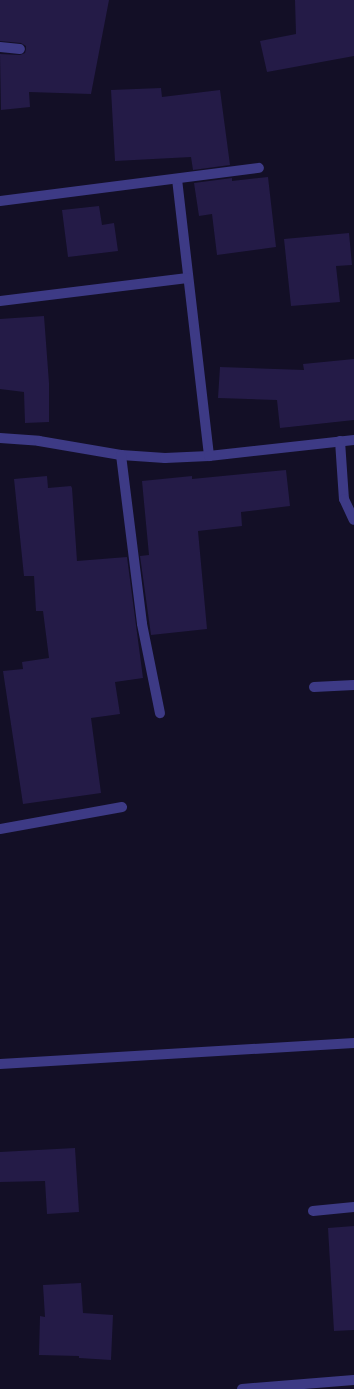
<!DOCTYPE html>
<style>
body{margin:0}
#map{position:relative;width:354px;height:1389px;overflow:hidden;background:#130f26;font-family:"Titillium Web",sans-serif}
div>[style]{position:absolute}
.building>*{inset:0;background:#241b47}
.minor>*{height:10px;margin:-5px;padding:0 5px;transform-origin:5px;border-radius:5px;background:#3d3a85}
span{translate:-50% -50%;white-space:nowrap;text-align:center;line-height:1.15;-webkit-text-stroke:4px #130f26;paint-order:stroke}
</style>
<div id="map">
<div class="building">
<div style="clip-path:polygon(0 0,109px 0,91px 94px,29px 92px,30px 107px,1px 110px,0 54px,20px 55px,25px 53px,26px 49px,26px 46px,21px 43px,0 41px)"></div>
<div style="clip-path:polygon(295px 0,354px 0,354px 56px,267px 72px,260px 41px,296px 34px)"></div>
<div style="clip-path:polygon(161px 88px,162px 97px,220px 90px,230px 165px,193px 170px,191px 157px,115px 161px,111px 90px)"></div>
<div style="clip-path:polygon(268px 177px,276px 247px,217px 255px,212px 214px,199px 216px,194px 183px,232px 178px,232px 181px)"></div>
<div style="clip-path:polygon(99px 206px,102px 225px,114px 223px,118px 251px,68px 257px,62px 210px)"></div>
<div style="clip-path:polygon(349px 233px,352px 265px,336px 266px,340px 302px,291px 306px,284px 239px)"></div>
<div style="clip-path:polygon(44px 316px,49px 383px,49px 422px,25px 423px,24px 392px,0 389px,0 319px)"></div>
<div style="clip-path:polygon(354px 359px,354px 420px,280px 428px,277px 400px,218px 398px,220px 367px,304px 370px,303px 364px)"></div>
<div style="clip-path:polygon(286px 470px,290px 506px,241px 512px,242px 526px,198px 531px,207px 629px,151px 635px,140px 556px,149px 555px,142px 481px,192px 476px,192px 479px)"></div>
<div style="clip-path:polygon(47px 476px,48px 488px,71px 486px,72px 488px,77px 561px,127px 557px,143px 678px,115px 682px,120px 714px,91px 718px,101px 793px,23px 804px,3px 671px,23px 669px,22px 662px,49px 658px,43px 611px,36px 611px,34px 576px,24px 576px,14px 479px)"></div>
<div style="clip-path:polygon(75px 1148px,79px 1212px,47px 1214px,45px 1181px,0 1182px,0 1152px)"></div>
<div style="clip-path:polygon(354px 1226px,354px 1330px,334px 1331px,328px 1228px)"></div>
<div style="clip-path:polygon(81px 1283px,83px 1313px,113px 1315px,111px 1360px,79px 1358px,79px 1356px,39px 1355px,40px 1316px,45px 1317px,43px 1285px)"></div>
</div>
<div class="minor">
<div style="left:0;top:47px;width:20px;rotate:6deg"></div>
<div style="left:177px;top:179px;width:279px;rotate:83.4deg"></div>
<div style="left:0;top:201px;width:261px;rotate:-7.3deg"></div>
<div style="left:0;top:301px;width:189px;rotate:-7deg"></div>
<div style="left:0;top:438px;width:39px;rotate:4deg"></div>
<div style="left:39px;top:441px;width:83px;rotate:9.7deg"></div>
<div style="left:121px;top:455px;width:44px;rotate:3.9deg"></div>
<div style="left:165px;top:458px;width:44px;rotate:-2.6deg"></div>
<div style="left:209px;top:456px;width:146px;rotate:-6.3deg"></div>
<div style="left:340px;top:441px;width:58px;rotate:86.1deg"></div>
<div style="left:344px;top:499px;width:23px;rotate:65deg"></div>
<div style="left:121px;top:455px;width:170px;rotate:82.9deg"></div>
<div style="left:142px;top:624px;width:91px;rotate:78.6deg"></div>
<div style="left:314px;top:687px;width:40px;rotate:-2.9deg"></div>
<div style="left:0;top:829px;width:124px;rotate:-10.2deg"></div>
<div style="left:0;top:1064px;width:355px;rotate:-3.4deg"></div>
<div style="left:313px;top:1211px;width:41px;rotate:-5.6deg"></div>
<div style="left:242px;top:1389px;width:112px;rotate:-4.6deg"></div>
</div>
</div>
